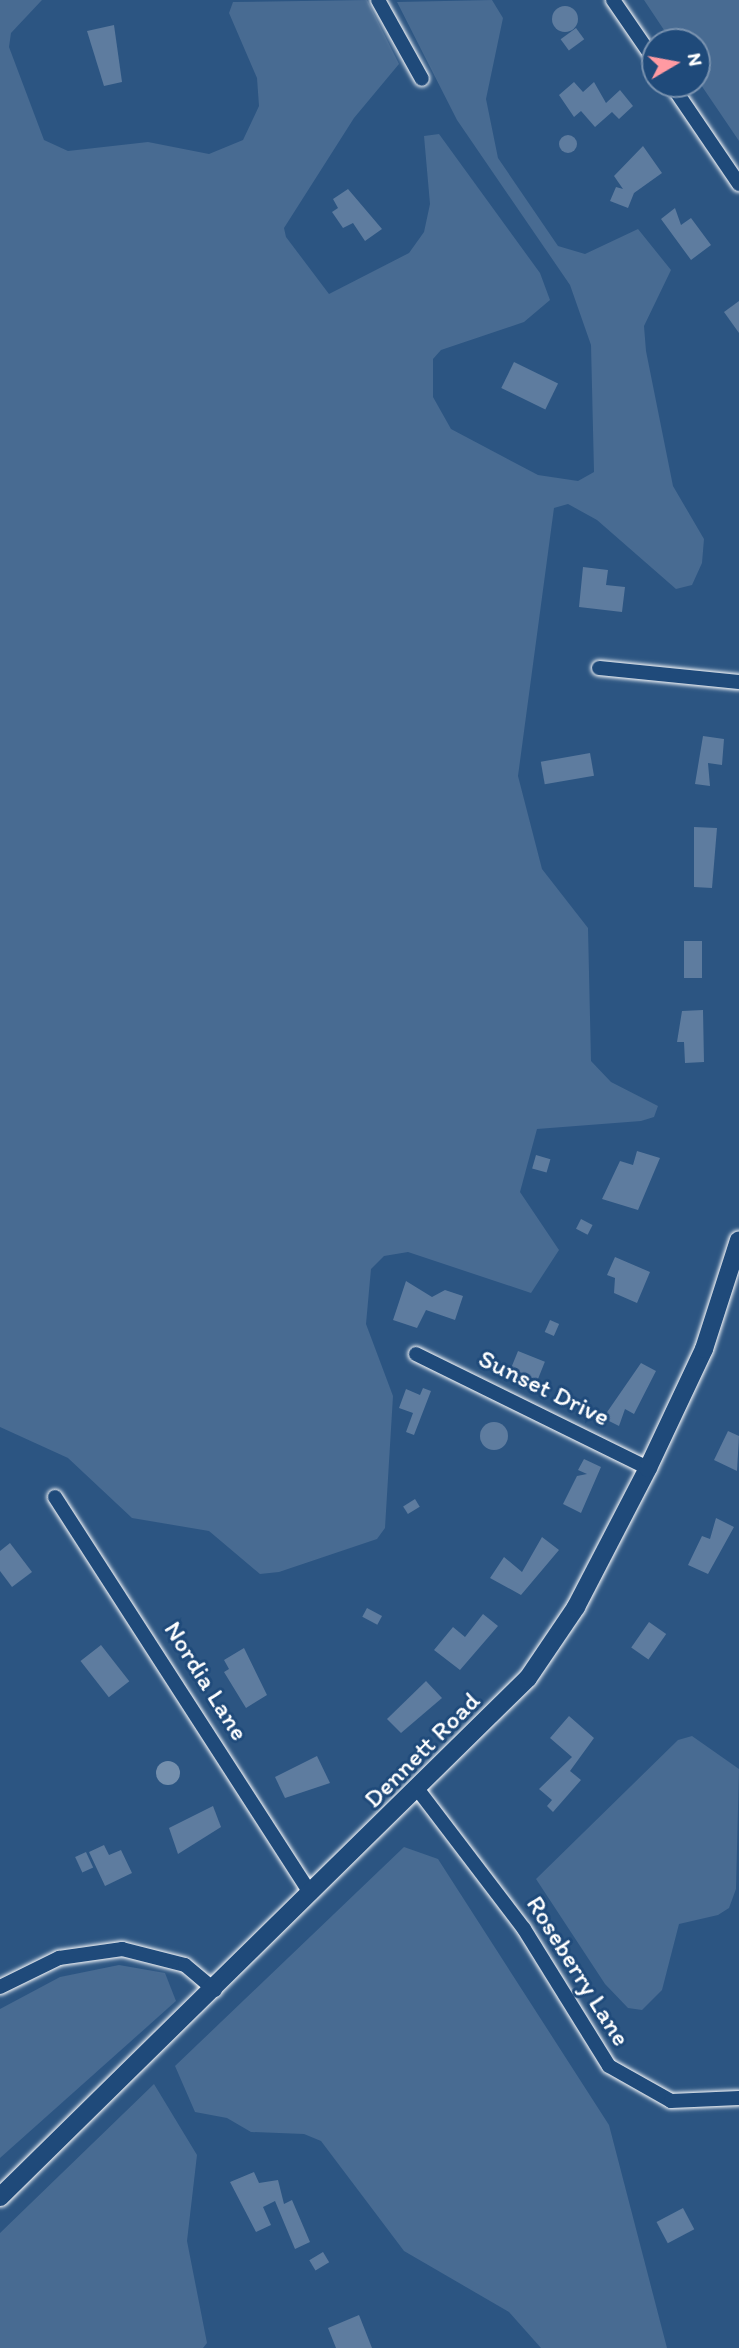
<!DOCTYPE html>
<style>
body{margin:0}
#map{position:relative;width:739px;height:2348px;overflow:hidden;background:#2c5582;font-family:Itim,sans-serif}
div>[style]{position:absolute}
.green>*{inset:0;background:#486b92}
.water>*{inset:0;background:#748fad}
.round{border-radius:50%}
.building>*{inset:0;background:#5e7c9f;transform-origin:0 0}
.roads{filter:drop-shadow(0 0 2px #fff) drop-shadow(0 0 2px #fff)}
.minor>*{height:14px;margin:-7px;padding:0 7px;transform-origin:7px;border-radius:7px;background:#1f4a7a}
.tertiary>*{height:18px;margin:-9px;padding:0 9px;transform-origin:9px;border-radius:9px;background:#1f4a7a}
span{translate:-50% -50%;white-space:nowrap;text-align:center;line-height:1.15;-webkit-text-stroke:6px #1f4a7a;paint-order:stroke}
.street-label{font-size:26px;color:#fff}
.north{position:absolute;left:641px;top:28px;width:70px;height:70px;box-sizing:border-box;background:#1f4a7a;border:2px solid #7992af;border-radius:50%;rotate:80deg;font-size:19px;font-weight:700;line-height:28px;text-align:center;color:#fff}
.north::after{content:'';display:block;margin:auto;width:24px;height:32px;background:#ff9aa2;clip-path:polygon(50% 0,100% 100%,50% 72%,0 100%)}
</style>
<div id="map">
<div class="green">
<div style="clip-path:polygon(0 0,42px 0,11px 33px,9px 47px,44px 140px,68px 151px,148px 142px,209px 154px,243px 140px,259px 106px,257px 78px,229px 13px,233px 2px,367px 0,399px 64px,354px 118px,284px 228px,286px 237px,329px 294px,409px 253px,424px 232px,430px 204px,424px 136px,439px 134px,540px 273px,550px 300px,524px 322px,441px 350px,433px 359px,433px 397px,451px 429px,538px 475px,578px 481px,594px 472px,591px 345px,570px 285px,457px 120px,397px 2px,492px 0,503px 18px,486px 99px,498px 158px,558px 246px,585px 254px,638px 229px,671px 270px,644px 326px,646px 351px,673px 486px,704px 539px,702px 563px,692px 585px,676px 589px,597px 520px,568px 504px,554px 508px,518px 776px,542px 869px,588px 928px,591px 1061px,611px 1082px,658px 1106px,654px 1117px,641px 1121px,537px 1129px,520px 1192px,559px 1250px,531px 1293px,408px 1252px,384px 1256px,371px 1269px,366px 1324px,393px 1396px,385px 1528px,377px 1539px,279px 1572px,260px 1574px,209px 1531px,132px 1518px,68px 1458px,0 1427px)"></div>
<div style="clip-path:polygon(644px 0,739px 0,739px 141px,697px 79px,697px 42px,672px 42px)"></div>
<div style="clip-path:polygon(692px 1736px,739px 1769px,736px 1889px,729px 1908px,718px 1915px,679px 1924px,662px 1990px,642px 2010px,628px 2008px,605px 1984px,536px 1879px,678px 1740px)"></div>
<div style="clip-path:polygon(404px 1847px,438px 1859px,609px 2125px,667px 2348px,541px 2348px,509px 2312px,404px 2251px,321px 2141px,304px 2134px,251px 2132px,227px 2118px,195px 2112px,175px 2066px)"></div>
<div style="clip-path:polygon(119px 1965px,165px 1973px,176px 2001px,0 2158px,0 2009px,60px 1977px)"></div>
<div style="clip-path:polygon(154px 2084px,197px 2155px,187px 2241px,207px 2343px,203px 2348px,0 2348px,0 2233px)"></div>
</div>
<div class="water">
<div class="round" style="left:156px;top:1761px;width:24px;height:24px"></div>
</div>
<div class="building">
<div class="round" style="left:552px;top:6px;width:26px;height:26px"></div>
<div style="clip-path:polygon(114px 25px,122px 82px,104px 86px,87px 31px)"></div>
<div style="left:576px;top:28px;width:14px;height:19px;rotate:54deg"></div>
<div style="clip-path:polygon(574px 82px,583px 92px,594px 82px,606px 103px,620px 90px,633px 106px,619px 119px,612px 112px,595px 127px,581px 111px,574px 117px,559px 95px)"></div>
<div class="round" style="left:559px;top:135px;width:18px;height:18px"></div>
<div style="clip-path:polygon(643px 146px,662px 173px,634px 193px,628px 208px,610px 201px,616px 187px,623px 189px,614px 176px)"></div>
<div style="clip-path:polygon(348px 189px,382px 229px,365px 241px,353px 223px,343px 228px,332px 212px,338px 208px,333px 199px)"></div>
<div style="clip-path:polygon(675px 208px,681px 225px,691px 218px,711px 245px,691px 260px,661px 219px)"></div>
<div style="clip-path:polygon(739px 301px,739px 333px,724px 312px)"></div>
<div style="left:514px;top:362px;width:49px;height:29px;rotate:26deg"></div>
<div style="clip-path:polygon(583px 567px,608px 570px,606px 585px,625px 587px,622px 612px,579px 607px)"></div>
<div style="clip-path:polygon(703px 736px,724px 739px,722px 765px,708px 763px,710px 786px,695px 784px)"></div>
<div style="left:590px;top:753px;width:23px;height:50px;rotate:80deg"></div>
<div style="clip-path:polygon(694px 827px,717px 828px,712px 888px,694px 887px)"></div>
<div style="left:684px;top:941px;width:18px;height:37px"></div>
<div style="clip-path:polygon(703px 1010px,704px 1062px,685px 1063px,684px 1042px,677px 1042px,682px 1011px)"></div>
<div style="clip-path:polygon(637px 1151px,660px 1158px,638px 1210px,602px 1199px,620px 1161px,633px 1165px)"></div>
<div style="left:536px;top:1155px;width:15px;height:14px;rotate:16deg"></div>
<div style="left:581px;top:1219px;width:13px;height:11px;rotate:27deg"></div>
<div style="clip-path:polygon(615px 1257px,650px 1272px,637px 1303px,614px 1293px,615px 1278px,607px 1275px)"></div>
<div style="clip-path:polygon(406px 1281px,432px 1297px,445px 1290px,463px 1296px,455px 1320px,426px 1310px,417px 1328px,393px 1320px)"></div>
<div style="left:550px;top:1320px;width:10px;height:13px;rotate:24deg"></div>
<div style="left:518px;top:1351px;width:29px;height:20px;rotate:22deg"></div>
<div style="clip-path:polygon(641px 1363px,656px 1371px,634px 1414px,625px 1409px,619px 1426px,603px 1418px)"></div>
<div style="clip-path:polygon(423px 1388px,431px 1391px,414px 1435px,406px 1432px,413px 1413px,399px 1408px,406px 1389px,420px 1395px)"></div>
<div class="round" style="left:480px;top:1422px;width:28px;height:28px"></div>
<div style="clip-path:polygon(728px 1431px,739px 1436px,737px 1471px,714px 1460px)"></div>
<div style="clip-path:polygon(584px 1459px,601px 1467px,581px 1513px,563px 1504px,577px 1476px,587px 1474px,578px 1470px)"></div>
<div style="left:415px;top:1499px;width:9px;height:14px;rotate:58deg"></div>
<div style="clip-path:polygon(716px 1518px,734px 1527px,708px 1574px,688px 1565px,702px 1536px,710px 1539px)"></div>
<div style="clip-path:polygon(542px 1537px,559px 1550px,521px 1595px,490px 1578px,504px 1557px,522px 1572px)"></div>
<div style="clip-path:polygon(10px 1543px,32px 1572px,12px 1587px,0 1571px,0 1551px)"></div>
<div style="left:367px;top:1608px;width:17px;height:10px;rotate:28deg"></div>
<div style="clip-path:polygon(483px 1614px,498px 1626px,460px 1670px,434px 1650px,453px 1627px,465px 1637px)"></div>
<div style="left:649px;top:1622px;width:21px;height:31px;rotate:35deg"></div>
<div style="left:101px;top:1645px;width:46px;height:26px;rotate:52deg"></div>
<div style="clip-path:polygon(244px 1648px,267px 1695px,246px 1708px,224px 1672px,229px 1669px,224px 1660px)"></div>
<div style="clip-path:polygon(426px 1681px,442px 1698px,401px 1733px,387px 1719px)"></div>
<div style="clip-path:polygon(569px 1716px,594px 1738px,570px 1771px,581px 1780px,553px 1812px,547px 1806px,552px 1800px,539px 1789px,572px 1757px,550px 1738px)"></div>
<div style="clip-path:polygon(317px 1756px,330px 1783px,285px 1798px,275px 1777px)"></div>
<div style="clip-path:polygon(213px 1806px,221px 1827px,178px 1854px,169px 1828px)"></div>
<div style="clip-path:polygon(104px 1845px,109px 1855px,121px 1850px,132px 1873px,105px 1886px,89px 1852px)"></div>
<div style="left:86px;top:1852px;width:17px;height:12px;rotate:65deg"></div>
<div style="clip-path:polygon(254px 2172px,259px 2183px,278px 2180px,284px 2204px,292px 2200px,310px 2242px,295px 2249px,275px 2201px,263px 2207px,271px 2225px,256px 2232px,230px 2182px)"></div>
<div style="left:683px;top:2208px;width:24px;height:30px;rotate:62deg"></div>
<div style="left:323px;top:2252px;width:12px;height:16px;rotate:59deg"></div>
<div style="clip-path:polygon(359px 2315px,372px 2348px,336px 2348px,328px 2328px)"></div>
</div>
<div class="roads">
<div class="minor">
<div style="left:378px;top:0;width:90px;rotate:60.9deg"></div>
<div style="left:613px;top:0;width:74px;rotate:55.5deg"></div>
<div style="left:671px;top:84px;width:121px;rotate:55.8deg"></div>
<div style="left:599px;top:668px;width:141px;rotate:5.7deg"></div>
<div style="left:416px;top:1354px;width:258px;rotate:26.2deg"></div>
<div style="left:55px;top:1497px;width:472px;rotate:57.2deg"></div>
<div style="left:419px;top:1791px;width:173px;rotate:52.7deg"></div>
<div style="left:524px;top:1929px;width:161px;rotate:58.2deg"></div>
<div style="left:609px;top:2066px;width:71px;rotate:29.4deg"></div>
<div style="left:671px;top:2101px;width:68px;rotate:-2.5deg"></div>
<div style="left:0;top:1987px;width:66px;rotate:-26.2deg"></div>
<div style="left:59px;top:1958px;width:64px;rotate:-8.1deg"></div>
<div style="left:122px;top:1949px;width:65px;rotate:14.3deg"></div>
<div style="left:185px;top:1965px;width:39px;rotate:40deg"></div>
</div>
<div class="tertiary">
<div style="left:0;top:2197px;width:740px;rotate:-44.51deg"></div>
<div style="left:528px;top:1678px;width:86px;rotate:-55.9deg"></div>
<div style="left:576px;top:1607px;width:157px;rotate:-62.6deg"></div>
<div style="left:648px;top:1468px;width:132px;rotate:-64.8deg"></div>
<div style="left:704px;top:1349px;width:114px;rotate:-72.2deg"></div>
</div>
</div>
<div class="street-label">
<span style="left:544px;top:1388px;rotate:26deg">Sunset Drive</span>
<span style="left:206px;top:1681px;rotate:58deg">Nordia Lane</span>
<span style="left:422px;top:1750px;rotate:-45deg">Dennett Road</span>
<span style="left:578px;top:1971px;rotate:58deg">Roseberry Lane</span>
</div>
<div class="north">N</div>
</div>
